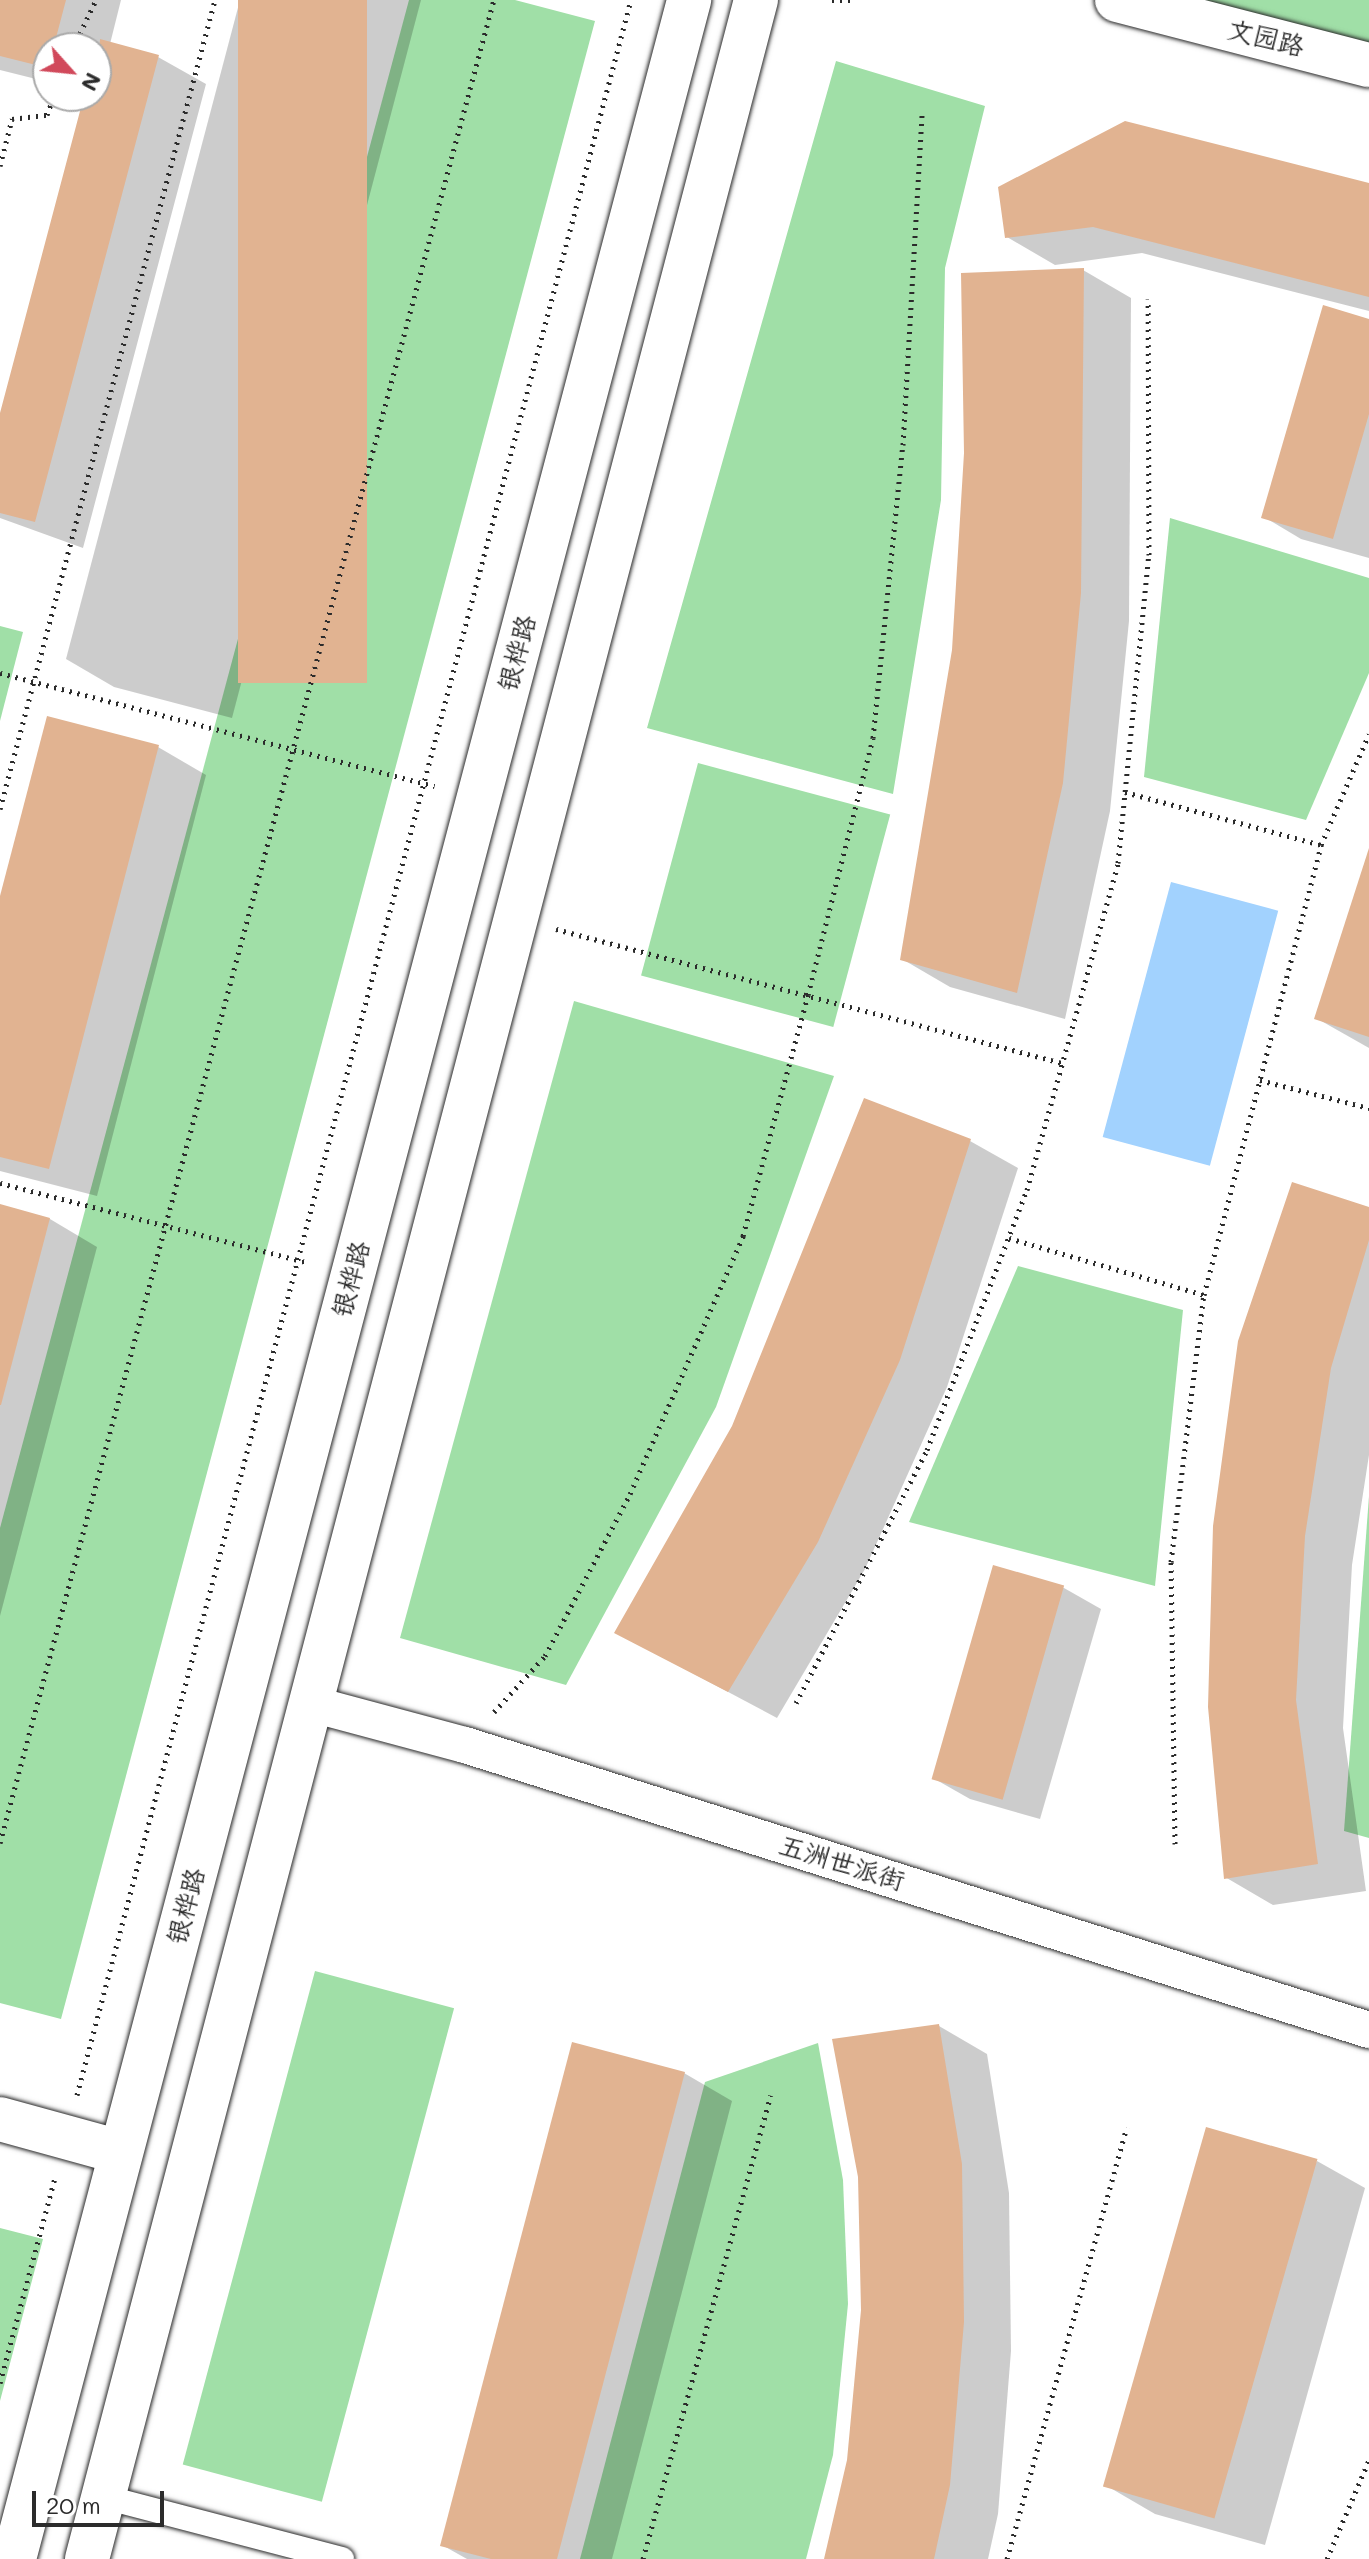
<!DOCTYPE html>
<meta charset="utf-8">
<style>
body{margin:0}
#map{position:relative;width:1369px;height:2559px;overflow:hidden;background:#fff;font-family:Mali,"LXGW WenKai TC",sans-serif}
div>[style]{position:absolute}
.green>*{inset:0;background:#a0dfa7;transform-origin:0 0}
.water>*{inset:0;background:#a2d2fe;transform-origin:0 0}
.shadow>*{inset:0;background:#0003}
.building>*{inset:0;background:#e1b391;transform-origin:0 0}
.path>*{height:5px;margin-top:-2.5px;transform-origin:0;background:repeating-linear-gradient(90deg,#2b2b2b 0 2px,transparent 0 8px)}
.roads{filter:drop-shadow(0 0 2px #2b2b2b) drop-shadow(0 0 2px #2b2b2b)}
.service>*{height:24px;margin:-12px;padding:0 12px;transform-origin:12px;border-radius:12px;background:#fff}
.pedestrian>*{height:36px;margin:-18px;padding:0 18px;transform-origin:18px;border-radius:18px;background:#fff}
.minor>*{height:44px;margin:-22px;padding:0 22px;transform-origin:22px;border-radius:22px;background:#fff}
.tertiary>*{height:44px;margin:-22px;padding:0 22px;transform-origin:22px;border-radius:22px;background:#fff}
.secondary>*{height:44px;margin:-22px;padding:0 22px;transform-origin:22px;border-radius:22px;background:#fff}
span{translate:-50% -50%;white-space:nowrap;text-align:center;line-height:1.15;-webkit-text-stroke:8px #fff;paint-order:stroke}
.street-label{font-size:26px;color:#2b2b2b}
.north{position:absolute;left:32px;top:32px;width:80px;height:80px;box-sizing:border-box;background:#fff;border:2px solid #aaa;border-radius:50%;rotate:117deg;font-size:22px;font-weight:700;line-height:32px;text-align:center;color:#2b2b2b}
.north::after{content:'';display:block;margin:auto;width:28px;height:36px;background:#d1495b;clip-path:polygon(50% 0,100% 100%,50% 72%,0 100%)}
.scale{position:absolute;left:32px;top:2491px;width:132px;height:36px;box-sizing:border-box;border:4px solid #2b2b2b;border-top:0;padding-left:10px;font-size:24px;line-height:28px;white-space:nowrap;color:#2b2b2b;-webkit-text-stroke:6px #fff;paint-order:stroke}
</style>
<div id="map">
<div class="green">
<div style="clip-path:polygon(409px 0,515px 0,595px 21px,61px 2019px,0 2003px,0 1528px)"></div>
<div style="clip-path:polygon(1195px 0,1369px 0,1369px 44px)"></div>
<div style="clip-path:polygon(836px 61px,985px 106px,945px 268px,941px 500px,893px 794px,647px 728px)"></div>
<div style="clip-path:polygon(1170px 518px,1369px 578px,1369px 673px,1306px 820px,1144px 777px)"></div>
<div style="clip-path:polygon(0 626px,23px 632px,0 721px)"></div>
<div style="left:698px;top:763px;width:199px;height:220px;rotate:15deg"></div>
<div style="clip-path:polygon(574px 1001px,834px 1076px,716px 1407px,566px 1685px,400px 1638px)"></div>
<div style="clip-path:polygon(1018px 1266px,1183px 1310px,1155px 1586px,909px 1522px)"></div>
<div style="clip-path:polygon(1369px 1496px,1369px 1838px,1344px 1831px)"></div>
<div style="left:315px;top:1971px;width:144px;height:511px;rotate:15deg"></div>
<div style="clip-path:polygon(818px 2043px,843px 2180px,848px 2304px,833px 2455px,806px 2559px,580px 2559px,705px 2082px)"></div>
<div style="clip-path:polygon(0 2228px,43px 2239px,0 2401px)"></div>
</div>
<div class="water">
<div style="left:1171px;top:882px;width:111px;height:264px;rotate:15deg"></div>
</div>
<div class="shadow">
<div style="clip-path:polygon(0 0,121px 0,110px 44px,158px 57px,206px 84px,83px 548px,0 518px,0 421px,86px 96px,96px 96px,96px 48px,48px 48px,48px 82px,0 70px)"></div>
<div style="clip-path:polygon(240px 0,421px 0,232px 718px,114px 687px,66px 659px)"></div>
<div style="clip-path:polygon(1369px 185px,1369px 311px,1142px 253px,1055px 265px,1007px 237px)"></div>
<div style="clip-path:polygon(1083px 270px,1131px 298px,1129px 621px,1110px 811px,1065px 1019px,950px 987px,902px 959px)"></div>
<div style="clip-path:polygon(1369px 321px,1369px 558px,1301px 539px,1264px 517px)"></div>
<div style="clip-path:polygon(158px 747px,206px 775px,97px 1196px,0 1171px,0 904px)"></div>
<div style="clip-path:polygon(1369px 853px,1369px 1048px,1316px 1018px)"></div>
<div style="clip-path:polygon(970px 1141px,1018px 1168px,947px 1387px,865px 1569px,777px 1718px,617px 1633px)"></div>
<div style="clip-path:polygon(0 1206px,50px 1219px,97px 1247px,0 1616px)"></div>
<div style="clip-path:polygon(1369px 1209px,1369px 1455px,1352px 1565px,1343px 1728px,1366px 1891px,1273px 1905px,1225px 1877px,1210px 1707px)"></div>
<div style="clip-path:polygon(994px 1568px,1064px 1588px,1101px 1609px,1040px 1819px,970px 1799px,933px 1778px)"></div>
<div style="clip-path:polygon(939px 2026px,987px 2054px,1009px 2193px,1011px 2351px,998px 2514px,988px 2559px,827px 2559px)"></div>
<div style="clip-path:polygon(684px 2073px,732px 2101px,612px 2559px,467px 2559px,442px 2545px)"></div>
<div style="clip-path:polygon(1317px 2161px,1365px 2188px,1265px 2545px,1155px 2514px,1107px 2486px)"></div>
</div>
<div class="building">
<div style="clip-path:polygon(0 0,66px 0,48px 68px,0 56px)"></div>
<div style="left:238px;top:0;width:129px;height:683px"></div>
<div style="clip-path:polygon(100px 39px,159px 55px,35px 522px,0 513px,0 413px,84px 96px,96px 96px)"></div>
<div style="clip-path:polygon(1125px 121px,1369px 183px,1369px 297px,1093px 227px,1005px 238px,998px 187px)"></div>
<div style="clip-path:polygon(1084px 268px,1081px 593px,1063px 783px,1017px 993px,900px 960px,952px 650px,964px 453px,961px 273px)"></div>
<div style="clip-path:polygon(1323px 305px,1369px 319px,1369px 414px,1333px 539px,1261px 518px)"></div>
<div style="clip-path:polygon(47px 716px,159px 745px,49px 1169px,0 1157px,0 896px)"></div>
<div style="clip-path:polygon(1369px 848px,1369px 1037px,1314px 1019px)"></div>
<div style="clip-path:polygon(864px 1098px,971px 1139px,900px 1360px,818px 1542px,728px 1692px,614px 1633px,732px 1426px)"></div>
<div style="clip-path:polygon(1292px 1182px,1369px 1207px,1369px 1240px,1331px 1368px,1305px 1536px,1296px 1700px,1318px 1864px,1224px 1879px,1208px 1707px,1213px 1526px,1238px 1341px)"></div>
<div style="clip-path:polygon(0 1204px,50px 1218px,1px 1405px,0 1405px)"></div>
<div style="left:993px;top:1565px;width:74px;height:223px;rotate:16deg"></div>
<div style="clip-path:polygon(939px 2024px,962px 2164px,964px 2322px,950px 2485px,934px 2559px,824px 2559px,847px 2460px,861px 2310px,858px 2177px,832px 2039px)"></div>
<div style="clip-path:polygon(572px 2042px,685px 2072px,557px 2559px,491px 2559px,440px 2546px)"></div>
<div style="left:1206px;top:2127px;width:116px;height:374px;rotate:16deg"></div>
</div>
<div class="path">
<div style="left:832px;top:0;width:23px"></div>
<div style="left:73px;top:48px;width:53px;rotate:-64.4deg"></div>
<div style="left:0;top:166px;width:49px;rotate:-75.7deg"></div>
<div style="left:12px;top:119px;width:35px;rotate:-7deg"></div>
<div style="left:47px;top:115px;width:20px;rotate:-70deg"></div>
<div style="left:0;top:673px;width:449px;rotate:14.6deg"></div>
<div style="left:1125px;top:792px;width:203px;rotate:15.1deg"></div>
<div style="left:0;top:809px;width:837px;rotate:-75.12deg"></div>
<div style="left:556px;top:929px;width:523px;rotate:14.83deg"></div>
<div style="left:1260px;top:1080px;width:113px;rotate:14.4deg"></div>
<div style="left:0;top:1183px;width:319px;rotate:14.5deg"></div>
<div style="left:1009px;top:1238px;width:203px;rotate:16.3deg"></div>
<div style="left:796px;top:1703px;width:285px;rotate:-62.6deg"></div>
<div style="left:927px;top:1450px;width:279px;rotate:-69deg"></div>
<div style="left:1027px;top:1190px;width:339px;rotate:-74.4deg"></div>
<div style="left:1118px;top:863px;width:310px;rotate:-84.3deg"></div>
<div style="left:1149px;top:555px;width:256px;rotate:-90.2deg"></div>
<div style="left:494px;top:1712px;width:76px;rotate:-47.7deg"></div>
<div style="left:545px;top:1656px;width:183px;rotate:-62.3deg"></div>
<div style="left:630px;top:1494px;width:282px;rotate:-66.3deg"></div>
<div style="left:743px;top:1236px;width:250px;rotate:-74.9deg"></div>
<div style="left:808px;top:995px;width:265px;rotate:-75.8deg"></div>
<div style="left:873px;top:738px;width:295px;rotate:-84.2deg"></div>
<div style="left:903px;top:445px;width:334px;rotate:-86.7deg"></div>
<div style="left:0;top:1843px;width:1908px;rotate:-75deg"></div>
<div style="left:1175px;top:1844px;width:282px;rotate:-90.8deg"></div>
<div style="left:1171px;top:1562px;width:269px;rotate:-83deg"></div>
<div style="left:1204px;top:1295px;width:465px;rotate:-75.4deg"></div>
<div style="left:1321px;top:845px;width:121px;rotate:-66.6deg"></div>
<div style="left:77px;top:2095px;width:2167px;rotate:-75.19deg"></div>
<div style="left:0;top:2383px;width:212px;rotate:-75deg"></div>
<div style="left:643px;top:2559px;width:481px;rotate:-74.6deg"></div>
<div style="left:1007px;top:2559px;width:448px;rotate:-74.5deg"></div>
<div style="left:1327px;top:2559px;width:108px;rotate:-67deg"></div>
</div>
<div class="roads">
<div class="service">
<div style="left:104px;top:2497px;width:246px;rotate:14.6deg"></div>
</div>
<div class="pedestrian">
<div style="left:312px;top:1704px;width:158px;rotate:15deg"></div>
<div style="left:465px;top:1745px;width:948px;rotate:17.5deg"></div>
</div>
<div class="minor">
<div style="left:0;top:2119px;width:124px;rotate:15.4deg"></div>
</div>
<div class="tertiary">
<div style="left:1117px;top:0;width:260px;rotate:14.5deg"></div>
</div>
<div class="secondary">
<div style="left:14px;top:2559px;width:2647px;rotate:-75.22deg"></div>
<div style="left:87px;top:2559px;width:2645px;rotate:-75.35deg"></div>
</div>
</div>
<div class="street-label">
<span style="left:1266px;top:38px;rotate:14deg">文园路</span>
<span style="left:517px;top:653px;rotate:-75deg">银桦路</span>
<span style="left:351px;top:1279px;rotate:-75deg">银桦路</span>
<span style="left:842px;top:1863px;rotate:17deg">五洲世派街</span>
<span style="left:186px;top:1906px;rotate:-75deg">银桦路</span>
</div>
<div class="north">N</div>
<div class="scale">20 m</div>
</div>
